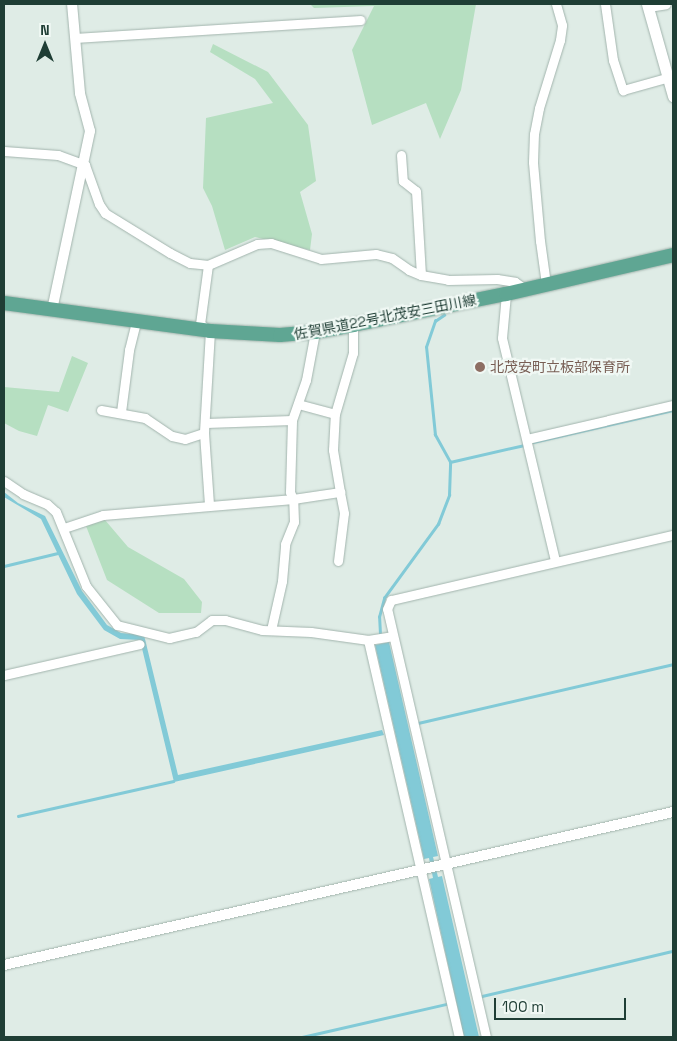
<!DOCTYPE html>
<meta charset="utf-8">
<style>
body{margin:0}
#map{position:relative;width:677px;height:1041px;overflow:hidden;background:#dfece6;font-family:"Space Grotesk","Noto Sans JP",sans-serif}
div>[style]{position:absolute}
.green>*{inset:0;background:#b6dfc1}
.water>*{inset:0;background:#82cad7}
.stream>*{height:2.5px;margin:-1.25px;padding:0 1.25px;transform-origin:1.25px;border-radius:1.25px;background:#82cad7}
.roads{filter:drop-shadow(0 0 1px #a2b4ad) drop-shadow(0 0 1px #a2b4ad)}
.minor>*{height:9px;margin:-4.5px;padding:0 4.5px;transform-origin:4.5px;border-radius:4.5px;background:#fff}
.tertiary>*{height:10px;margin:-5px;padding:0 5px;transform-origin:5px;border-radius:5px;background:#fff}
.secondary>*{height:11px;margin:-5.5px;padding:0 5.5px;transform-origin:5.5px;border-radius:5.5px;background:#fff}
.primary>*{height:14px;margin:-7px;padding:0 7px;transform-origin:7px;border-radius:7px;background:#5fa693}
.dots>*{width:14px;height:14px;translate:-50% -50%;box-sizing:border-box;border:2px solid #f0f8f4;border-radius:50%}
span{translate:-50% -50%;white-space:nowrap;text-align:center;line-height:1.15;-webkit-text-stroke:4.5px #f0f8f4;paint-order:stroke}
.street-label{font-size:14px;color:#1f3e35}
.education-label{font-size:14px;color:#785e54}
.left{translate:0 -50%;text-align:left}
.frame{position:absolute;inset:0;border:5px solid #1f3e35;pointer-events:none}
.north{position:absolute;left:20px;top:20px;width:50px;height:50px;-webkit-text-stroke:4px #f0f8f4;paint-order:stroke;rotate:0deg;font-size:14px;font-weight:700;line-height:20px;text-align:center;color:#1f3e35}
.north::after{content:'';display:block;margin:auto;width:18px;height:22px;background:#1f3e35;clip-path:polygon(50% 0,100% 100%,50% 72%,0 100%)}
.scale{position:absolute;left:494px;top:998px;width:132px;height:22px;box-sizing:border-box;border:2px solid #1f3e35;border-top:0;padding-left:6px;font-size:15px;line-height:18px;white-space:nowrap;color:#1f3e35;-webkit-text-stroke:4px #f0f8f4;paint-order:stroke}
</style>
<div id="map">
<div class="green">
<div style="clip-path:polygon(310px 4px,476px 4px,461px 90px,440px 139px,426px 103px,372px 125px,352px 50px,374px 6px,314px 8px)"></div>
<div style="clip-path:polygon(213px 44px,268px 72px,308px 125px,316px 181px,300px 192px,312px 234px,310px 250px,255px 237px,225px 250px,212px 206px,203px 188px,206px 118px,273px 103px,255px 79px,210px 52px)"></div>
<div style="clip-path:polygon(72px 356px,88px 363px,68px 412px,48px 405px,37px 436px,19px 431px,4px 423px,4px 387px,59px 392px)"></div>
<div style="clip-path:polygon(105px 520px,128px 547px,184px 579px,202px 602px,201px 613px,159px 613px,107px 580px,86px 526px)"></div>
</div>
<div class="water">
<div style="clip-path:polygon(4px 492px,18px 503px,45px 516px,82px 591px,107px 625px,121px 633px,144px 635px,178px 775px,382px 730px,384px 735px,174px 782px,140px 640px,120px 639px,104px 630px,77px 594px,41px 519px,4px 497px)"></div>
<div style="clip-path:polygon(389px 642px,438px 856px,433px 857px,438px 877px,442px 876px,479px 1037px,464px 1037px,429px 879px,433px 878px,429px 858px,424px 859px,375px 645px)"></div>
</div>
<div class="stream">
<div style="left:533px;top:442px;width:144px;rotate:-12.9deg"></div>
<div style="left:450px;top:462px;width:76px;rotate:-12.9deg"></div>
<div style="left:4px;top:566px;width:56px;rotate:-13.5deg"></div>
<div style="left:380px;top:634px;width:17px;rotate:-93deg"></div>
<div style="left:379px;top:617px;width:20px;rotate:-75deg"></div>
<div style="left:384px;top:598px;width:92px;rotate:-53.9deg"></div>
<div style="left:438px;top:524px;width:31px;rotate:-69deg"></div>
<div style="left:449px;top:495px;width:33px;rotate:-88deg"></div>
<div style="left:450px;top:462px;width:31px;rotate:-119deg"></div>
<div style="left:435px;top:435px;width:88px;rotate:-95.8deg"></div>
<div style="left:426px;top:347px;width:28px;rotate:-71deg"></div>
<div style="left:435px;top:321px;width:11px;rotate:-34deg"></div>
<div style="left:418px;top:723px;width:262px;rotate:-13deg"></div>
<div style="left:18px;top:816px;width:159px;rotate:-12.7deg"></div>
<div style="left:482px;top:996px;width:196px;rotate:-13.3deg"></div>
<div style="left:302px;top:1037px;width:148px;rotate:-12.9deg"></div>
</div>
<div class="roads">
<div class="minor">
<div style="left:605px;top:4px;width:57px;rotate:81.9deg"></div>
<div style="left:613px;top:60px;width:32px;rotate:72deg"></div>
<div style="left:623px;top:90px;width:52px;rotate:-15.6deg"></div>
<div style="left:648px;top:7px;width:18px;rotate:-9deg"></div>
<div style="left:75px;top:38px;width:286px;rotate:-3.6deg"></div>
<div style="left:4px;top:151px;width:54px;rotate:4.2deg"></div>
<div style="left:58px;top:155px;width:29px;rotate:20deg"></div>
<div style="left:85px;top:165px;width:41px;rotate:70.3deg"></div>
<div style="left:99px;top:204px;width:11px;rotate:56deg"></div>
<div style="left:105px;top:213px;width:76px;rotate:31.6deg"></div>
<div style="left:170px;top:253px;width:22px;rotate:27deg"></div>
<div style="left:190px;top:263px;width:18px;rotate:6deg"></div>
<div style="left:208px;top:265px;width:53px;rotate:-23.2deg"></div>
<div style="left:257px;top:244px;width:14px;rotate:-4deg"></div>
<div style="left:271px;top:243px;width:52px;rotate:17.7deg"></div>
<div style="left:321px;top:259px;width:55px;rotate:-5.2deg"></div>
<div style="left:376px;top:254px;width:16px;rotate:14deg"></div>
<div style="left:392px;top:258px;width:21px;rotate:35deg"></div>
<div style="left:409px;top:270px;width:13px;rotate:23deg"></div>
<div style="left:421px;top:275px;width:27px;rotate:10deg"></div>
<div style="left:448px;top:280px;width:49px;rotate:-1.2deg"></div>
<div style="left:497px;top:279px;width:18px;rotate:9deg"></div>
<div style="left:515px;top:282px;width:12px;rotate:35deg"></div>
<div style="left:401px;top:155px;width:26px;rotate:86deg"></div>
<div style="left:403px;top:181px;width:16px;rotate:38deg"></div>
<div style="left:416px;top:191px;width:84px;rotate:86.6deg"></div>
<div style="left:208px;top:265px;width:60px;rotate:97.7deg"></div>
<div style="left:200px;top:324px;width:12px;rotate:35deg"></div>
<div style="left:210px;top:331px;width:102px;rotate:93.4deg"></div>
<div style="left:204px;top:433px;width:71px;rotate:86deg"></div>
<div style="left:546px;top:284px;width:43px;rotate:-97.9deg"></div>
<div style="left:540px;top:241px;width:79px;rotate:-95.1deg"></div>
<div style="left:533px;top:162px;width:28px;rotate:-88deg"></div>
<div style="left:534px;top:134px;width:26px;rotate:-79deg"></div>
<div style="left:539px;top:108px;width:71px;rotate:-72.8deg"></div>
<div style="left:560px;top:40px;width:15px;rotate:-82deg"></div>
<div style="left:562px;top:25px;width:22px;rotate:-106deg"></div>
<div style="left:506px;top:294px;width:44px;rotate:95.2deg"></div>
<div style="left:502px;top:338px;width:229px;rotate:76.6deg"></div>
<div style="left:298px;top:404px;width:38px;rotate:15deg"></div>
<div style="left:101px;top:410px;width:45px;rotate:10.3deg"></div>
<div style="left:145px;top:418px;width:32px;rotate:34deg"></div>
<div style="left:172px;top:436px;width:13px;rotate:13deg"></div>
<div style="left:185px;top:439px;width:20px;rotate:-18deg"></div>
<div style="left:121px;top:412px;width:63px;rotate:-82.6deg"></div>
<div style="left:129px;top:350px;width:30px;rotate:-76deg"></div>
<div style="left:206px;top:423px;width:86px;rotate:-2deg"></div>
<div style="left:527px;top:439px;width:150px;rotate:-13.1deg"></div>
<div style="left:4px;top:481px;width:23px;rotate:34deg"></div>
<div style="left:23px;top:494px;width:26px;rotate:23deg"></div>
<div style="left:47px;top:504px;width:12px;rotate:42deg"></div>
<div style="left:56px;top:512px;width:80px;rotate:67.9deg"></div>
<div style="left:86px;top:586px;width:50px;rotate:51.5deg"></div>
<div style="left:117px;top:625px;width:54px;rotate:14deg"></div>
<div style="left:169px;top:638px;width:28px;rotate:-13deg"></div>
<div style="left:196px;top:632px;width:20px;rotate:-37deg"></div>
<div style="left:212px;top:620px;width:13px"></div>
<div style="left:225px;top:620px;width:38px;rotate:15deg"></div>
<div style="left:262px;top:630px;width:49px;rotate:2.3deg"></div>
<div style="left:311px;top:632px;width:58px;rotate:8deg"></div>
<div style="left:368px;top:640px;width:24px;rotate:-9deg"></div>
<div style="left:64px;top:528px;width:41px;rotate:-18.4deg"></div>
<div style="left:103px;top:515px;width:191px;rotate:-4.8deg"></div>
<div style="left:293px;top:499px;width:48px;rotate:-8.5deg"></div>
<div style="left:340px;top:492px;width:43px;rotate:-99.5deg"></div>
<div style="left:333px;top:450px;width:36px;rotate:-87deg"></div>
<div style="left:335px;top:414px;width:64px;rotate:-73.6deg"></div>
<div style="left:353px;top:353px;width:28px;rotate:-90deg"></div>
<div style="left:338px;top:561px;width:48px;rotate:-82.9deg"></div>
<div style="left:344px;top:513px;width:21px;rotate:-101deg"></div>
<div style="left:271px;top:630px;width:50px;rotate:-77.3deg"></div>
<div style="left:282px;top:581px;width:37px;rotate:-85deg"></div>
<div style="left:285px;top:544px;width:24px;rotate:-68deg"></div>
<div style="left:294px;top:522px;width:23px;rotate:-92deg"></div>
<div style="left:293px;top:499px;width:8px;rotate:-113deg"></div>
<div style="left:290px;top:492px;width:72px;rotate:-88.4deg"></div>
<div style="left:292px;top:420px;width:42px;rotate:-70.7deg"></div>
<div style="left:306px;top:380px;width:49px;rotate:-79.4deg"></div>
<div style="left:368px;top:640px;width:407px;rotate:77.1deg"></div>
<div style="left:4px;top:675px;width:139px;rotate:-12.8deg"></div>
<div style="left:486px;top:1037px;width:439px;rotate:-103deg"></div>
<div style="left:387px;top:609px;width:10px;rotate:-66deg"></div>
<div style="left:391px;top:600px;width:289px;rotate:-13deg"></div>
</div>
<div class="tertiary">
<div style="left:52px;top:310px;width:183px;rotate:-78deg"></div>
<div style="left:90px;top:131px;width:39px;rotate:-105deg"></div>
<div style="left:80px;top:93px;width:89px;rotate:-95.1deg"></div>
<div style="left:4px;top:965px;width:686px;rotate:-12.88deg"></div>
</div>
<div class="secondary">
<div style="left:647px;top:4px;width:96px;rotate:74.2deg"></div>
</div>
<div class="primary">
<div style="left:4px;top:303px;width:208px;rotate:7.7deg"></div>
<div style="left:210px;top:331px;width:70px;rotate:3.3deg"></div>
<div style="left:280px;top:335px;width:35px;rotate:-5deg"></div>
<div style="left:315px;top:332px;width:39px;rotate:-10deg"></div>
<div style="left:353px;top:325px;width:156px;rotate:-11.5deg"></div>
<div style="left:506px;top:294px;width:171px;rotate:-13.1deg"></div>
</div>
</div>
<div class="dots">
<div style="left:480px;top:367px;background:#8d6e63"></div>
</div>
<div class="street-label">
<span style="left:385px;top:317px;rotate:-11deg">佐賀県道22号北茂安三田川線</span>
</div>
<div class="education-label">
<span class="left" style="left:490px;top:367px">北茂安町立板部保育所</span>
</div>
<div class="frame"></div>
<div class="north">N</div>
<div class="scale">100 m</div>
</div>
